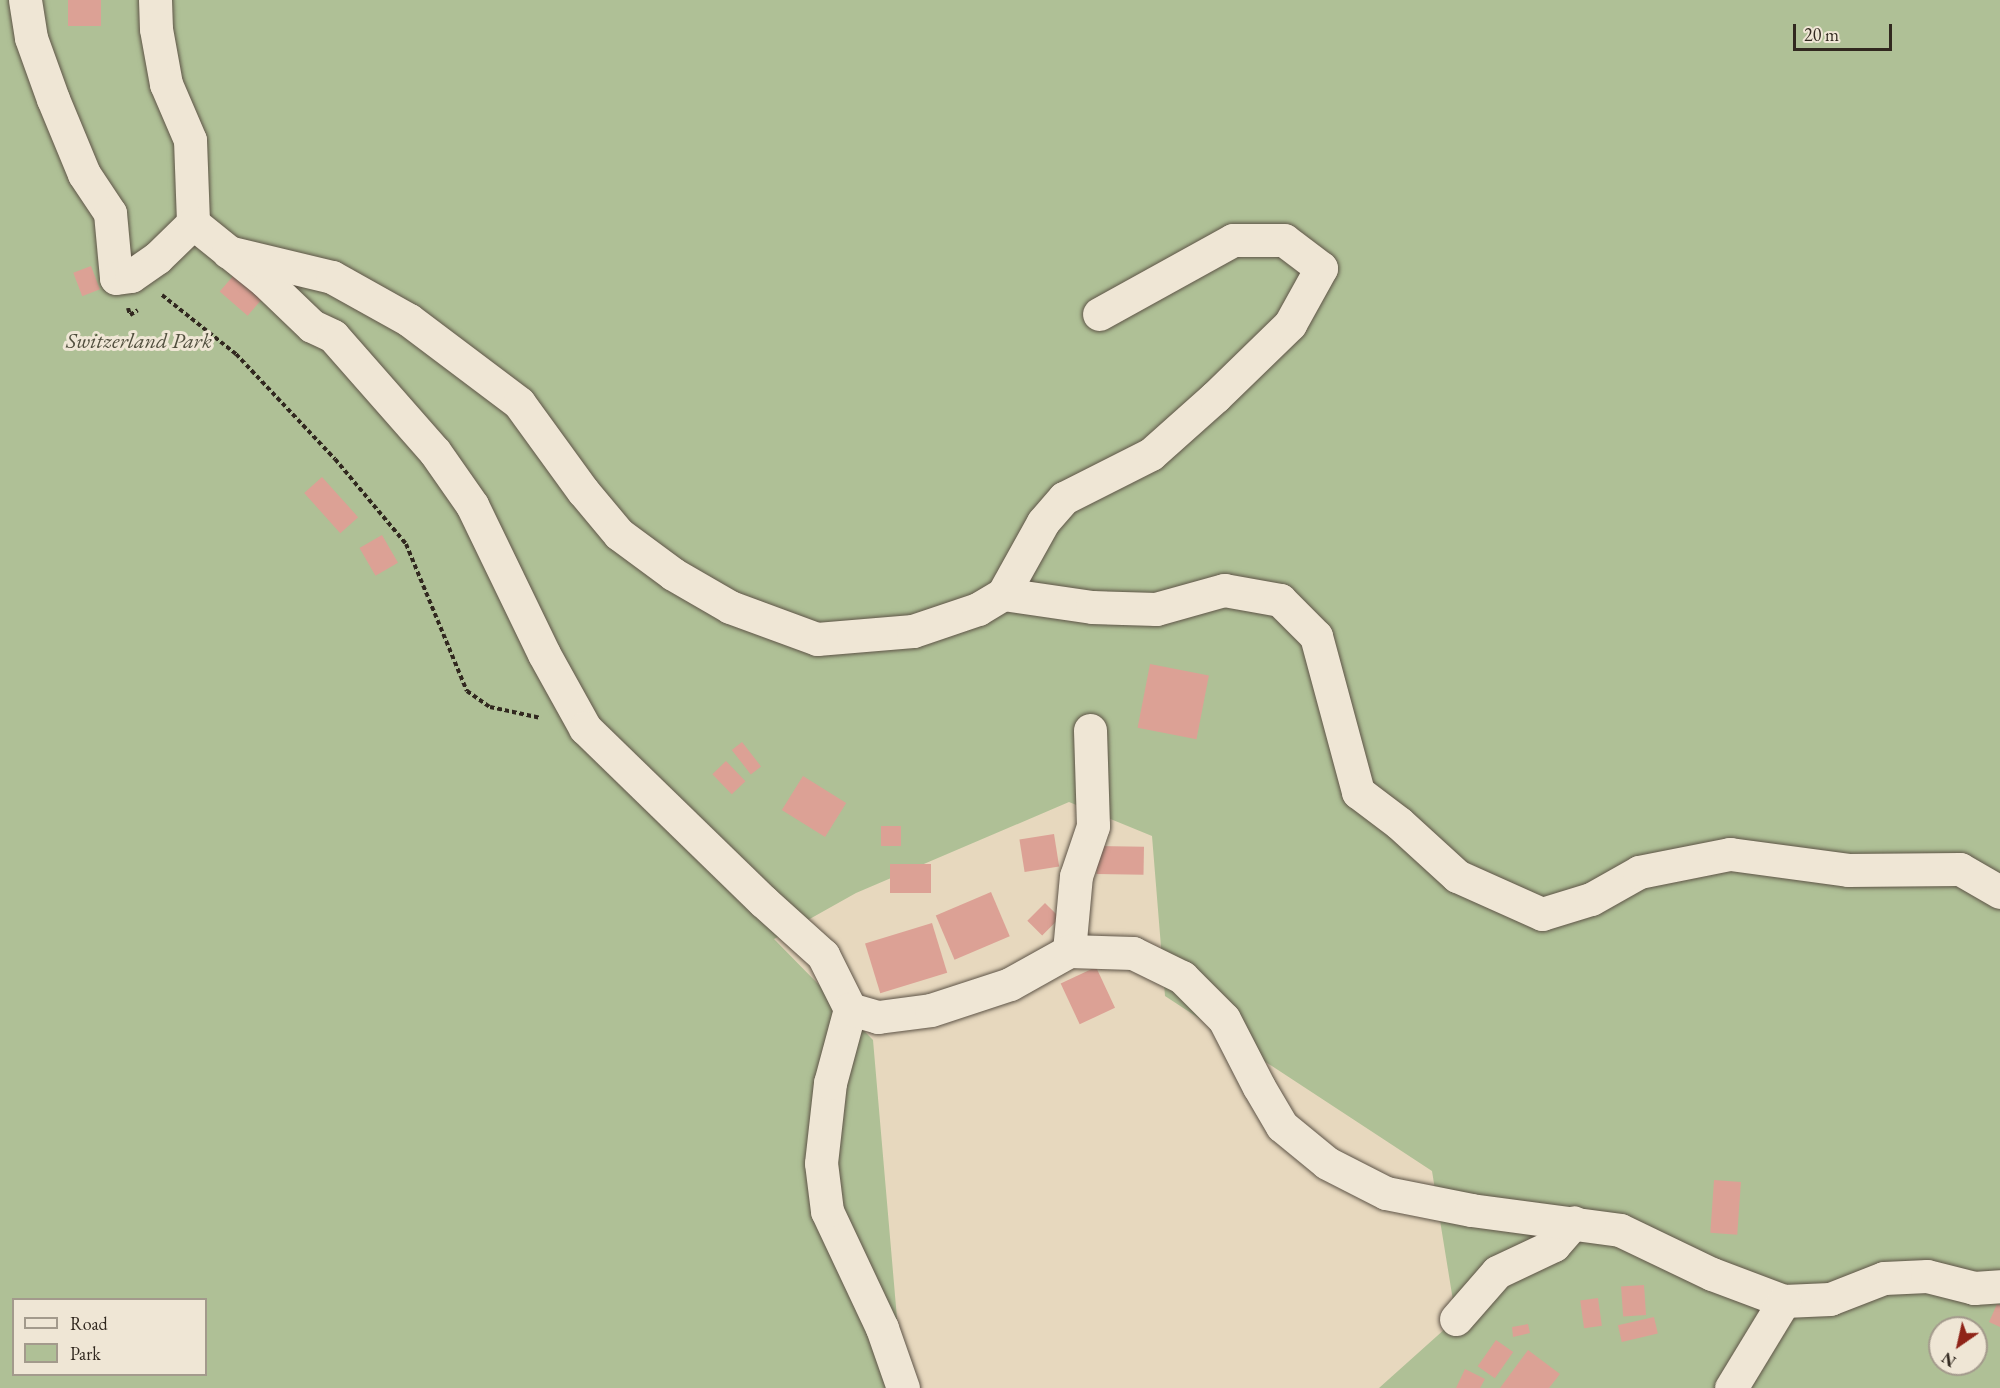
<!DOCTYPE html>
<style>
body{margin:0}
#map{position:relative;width:2000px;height:1388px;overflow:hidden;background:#e7d8be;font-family:"EB Garamond",serif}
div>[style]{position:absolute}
.green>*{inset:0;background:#afc096}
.building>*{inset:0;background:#dca195;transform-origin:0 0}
.path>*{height:4px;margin-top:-2px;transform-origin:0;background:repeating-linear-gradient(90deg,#31281f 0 4.5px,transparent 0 7.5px)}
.roads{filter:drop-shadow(0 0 2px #5e5447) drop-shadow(0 0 2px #5e5447)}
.minor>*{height:33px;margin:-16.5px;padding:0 16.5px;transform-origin:16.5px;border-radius:16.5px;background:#efe6d5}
span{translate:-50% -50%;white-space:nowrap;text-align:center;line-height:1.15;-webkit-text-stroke:6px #efe6d5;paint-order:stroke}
.park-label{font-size:22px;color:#504e3d;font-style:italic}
.legend{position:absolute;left:12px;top:1298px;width:195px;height:78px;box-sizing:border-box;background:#efe6d5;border:2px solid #a39a8c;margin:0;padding:8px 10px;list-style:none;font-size:18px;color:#31281f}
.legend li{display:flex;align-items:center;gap:12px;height:30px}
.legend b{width:30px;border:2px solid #a39a8c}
.north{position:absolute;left:1928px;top:1316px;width:60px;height:60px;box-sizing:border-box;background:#efe6d5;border:2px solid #a39a8c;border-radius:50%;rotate:214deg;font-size:16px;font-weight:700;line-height:24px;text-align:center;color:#31281f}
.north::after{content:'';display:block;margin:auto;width:21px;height:27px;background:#8f2418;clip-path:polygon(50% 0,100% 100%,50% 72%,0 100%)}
.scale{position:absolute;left:1793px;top:24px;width:99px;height:27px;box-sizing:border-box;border:3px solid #31281f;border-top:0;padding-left:8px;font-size:18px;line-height:21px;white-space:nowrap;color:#31281f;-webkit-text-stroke:4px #efe6d5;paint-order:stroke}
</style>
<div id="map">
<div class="green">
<div style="clip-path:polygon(evenodd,0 0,2000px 0,2000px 1388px,1379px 1388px,1456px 1319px,1432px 1171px,1165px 996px,1152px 836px,1069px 802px,856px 893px,774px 939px,873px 1040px,903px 1388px,0 1388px,0 0,14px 1300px,206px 1300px,206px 1374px,14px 1374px,14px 1300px,0 0,1940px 1328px,1976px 1328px,1976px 1364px,1940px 1364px,1940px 1328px)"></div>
</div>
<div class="building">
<div style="left:68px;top:0;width:33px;height:26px"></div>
<div style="left:91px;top:266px;width:25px;height:19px;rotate:69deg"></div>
<div style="left:240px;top:268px;width:37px;height:31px;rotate:41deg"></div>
<div style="left:322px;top:477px;width:54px;height:24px;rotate:48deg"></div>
<div style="left:382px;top:535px;width:32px;height:26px;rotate:60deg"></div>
<div style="left:1150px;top:664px;width:60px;height:65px;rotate:11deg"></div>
<div style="left:742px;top:742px;width:31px;height:13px;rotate:52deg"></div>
<div style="left:726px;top:761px;width:28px;height:19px;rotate:46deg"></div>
<div style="left:803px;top:776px;width:51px;height:40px;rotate:32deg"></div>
<div style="left:901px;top:826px;width:20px;height:20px;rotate:90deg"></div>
<div style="left:1054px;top:834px;width:33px;height:35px;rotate:81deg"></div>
<div style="left:1097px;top:846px;width:47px;height:28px;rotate:1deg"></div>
<div style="left:890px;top:864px;width:41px;height:29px"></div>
<div style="left:991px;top:892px;width:48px;height:60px;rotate:67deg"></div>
<div style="left:1045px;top:903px;width:21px;height:25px;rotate:45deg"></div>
<div style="left:932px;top:923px;width:52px;height:70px;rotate:73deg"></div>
<div style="left:1096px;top:967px;width:45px;height:39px;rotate:65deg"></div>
<div style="left:1714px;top:1180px;width:27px;height:53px;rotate:4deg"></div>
<div style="left:1644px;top:1285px;width:30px;height:23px;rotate:86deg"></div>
<div style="left:1598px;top:1298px;width:28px;height:18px;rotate:82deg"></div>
<div style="clip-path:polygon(1997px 1304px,2000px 1305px,2000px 1327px,1989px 1322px)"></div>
<div style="left:1654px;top:1317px;width:17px;height:37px;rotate:77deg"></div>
<div style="clip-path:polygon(1528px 1324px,1530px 1333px,1513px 1337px,1512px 1327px)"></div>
<div style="left:1496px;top:1340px;width:21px;height:32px;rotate:35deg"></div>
<div style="clip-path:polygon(1528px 1350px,1560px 1374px,1549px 1388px,1500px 1388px)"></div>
<div style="clip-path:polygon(1465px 1369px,1485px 1379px,1480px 1388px,1456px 1388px)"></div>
</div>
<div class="path">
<div style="left:162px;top:295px;width:95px;rotate:38.6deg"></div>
<div style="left:236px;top:354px;width:144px;rotate:46.7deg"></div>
<div style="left:335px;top:459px;width:111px;rotate:50.1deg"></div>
<div style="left:406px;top:544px;width:159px;rotate:67.5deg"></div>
<div style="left:467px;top:691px;width:28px;rotate:35deg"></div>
<div style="left:490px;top:707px;width:52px;rotate:12.2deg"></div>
<div style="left:128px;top:308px;width:7px;rotate:74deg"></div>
<div style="left:130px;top:315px;width:9px;rotate:-32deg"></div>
</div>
<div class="roads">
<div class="minor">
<div style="left:25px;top:0;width:38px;rotate:81deg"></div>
<div style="left:31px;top:38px;width:65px;rotate:70.2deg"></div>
<div style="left:53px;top:99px;width:81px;rotate:67.5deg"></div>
<div style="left:84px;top:174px;width:47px;rotate:56.3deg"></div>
<div style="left:110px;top:213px;width:65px;rotate:84.7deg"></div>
<div style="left:116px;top:278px;width:15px;rotate:-8deg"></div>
<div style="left:131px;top:276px;width:32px;rotate:-35deg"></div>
<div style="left:157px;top:258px;width:50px;rotate:-44.2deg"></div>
<div style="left:155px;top:0;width:29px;rotate:88deg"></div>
<div style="left:156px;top:29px;width:56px;rotate:79.7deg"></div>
<div style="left:166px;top:84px;width:61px;rotate:66.8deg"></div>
<div style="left:190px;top:140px;width:83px;rotate:87.9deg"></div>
<div style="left:193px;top:223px;width:92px;rotate:38.9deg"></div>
<div style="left:265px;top:281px;width:65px;rotate:43.8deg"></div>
<div style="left:312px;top:326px;width:23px;rotate:25deg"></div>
<div style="left:333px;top:336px;width:154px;rotate:48.7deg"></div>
<div style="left:435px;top:452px;width:65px;rotate:55.1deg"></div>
<div style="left:472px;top:505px;width:165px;rotate:64.2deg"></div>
<div style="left:544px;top:654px;width:85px;rotate:61deg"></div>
<div style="left:585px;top:728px;width:248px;rotate:44.2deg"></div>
<div style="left:763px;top:901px;width:81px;rotate:42deg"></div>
<div style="left:823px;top:955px;width:60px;rotate:63.4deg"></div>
<div style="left:228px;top:252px;width:107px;rotate:13.5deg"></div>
<div style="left:332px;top:277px;width:88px;rotate:29.2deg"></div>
<div style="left:409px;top:320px;width:138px;rotate:37deg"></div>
<div style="left:519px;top:403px;width:109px;rotate:54deg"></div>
<div style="left:583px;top:491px;width:56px;rotate:50.1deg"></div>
<div style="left:619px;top:534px;width:67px;rotate:36.5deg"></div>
<div style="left:673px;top:574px;width:66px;rotate:30.1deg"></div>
<div style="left:730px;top:607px;width:93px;rotate:20.2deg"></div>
<div style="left:817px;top:639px;width:96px;rotate:-4.8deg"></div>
<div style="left:913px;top:631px;width:69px;rotate:-18.7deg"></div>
<div style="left:978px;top:609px;width:29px;rotate:-31deg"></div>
<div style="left:1003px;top:594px;width:82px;rotate:-60.9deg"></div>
<div style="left:1043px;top:522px;width:32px;rotate:-49deg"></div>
<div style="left:1064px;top:498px;width:97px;rotate:-26.8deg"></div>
<div style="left:1151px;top:454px;width:86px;rotate:-41.7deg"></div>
<div style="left:1215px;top:397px;width:105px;rotate:-44.2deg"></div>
<div style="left:1290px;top:324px;width:64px;rotate:-61deg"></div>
<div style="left:1321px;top:268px;width:46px;rotate:-142.9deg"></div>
<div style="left:1284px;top:240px;width:51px;rotate:180deg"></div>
<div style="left:1233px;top:240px;width:153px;rotate:151.1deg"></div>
<div style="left:1003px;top:594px;width:90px;rotate:8.3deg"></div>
<div style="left:1092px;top:607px;width:64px;rotate:1.8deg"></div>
<div style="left:1156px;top:609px;width:71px;rotate:-15.6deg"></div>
<div style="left:1224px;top:590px;width:57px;rotate:10.1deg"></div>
<div style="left:1280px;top:600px;width:51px;rotate:45deg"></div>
<div style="left:1316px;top:636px;width:162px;rotate:74.9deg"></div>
<div style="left:1358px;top:792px;width:51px;rotate:37.1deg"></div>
<div style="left:1399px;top:823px;width:79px;rotate:42.4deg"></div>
<div style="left:1457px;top:876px;width:93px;rotate:24.1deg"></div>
<div style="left:1542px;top:914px;width:51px;rotate:-17deg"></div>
<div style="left:1591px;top:899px;width:55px;rotate:-29.4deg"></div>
<div style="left:1639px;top:872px;width:93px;rotate:-11.2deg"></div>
<div style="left:1730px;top:854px;width:119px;rotate:7.7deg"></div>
<div style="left:1848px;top:870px;width:112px;rotate:-0.5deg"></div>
<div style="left:1960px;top:869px;width:46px;rotate:29.9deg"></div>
<div style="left:1069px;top:951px;width:75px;rotate:-84.7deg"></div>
<div style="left:1076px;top:876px;width:53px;rotate:-71.2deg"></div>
<div style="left:1093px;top:826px;width:96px;rotate:-91.8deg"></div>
<div style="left:1456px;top:1319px;width:62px;rotate:-48.9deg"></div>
<div style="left:1497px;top:1272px;width:63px;rotate:-25.3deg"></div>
<div style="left:1554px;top:1245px;width:30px;rotate:-49deg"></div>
<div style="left:903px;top:1388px;width:64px;rotate:-109.3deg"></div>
<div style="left:882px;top:1328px;width:129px;rotate:-115.2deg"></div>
<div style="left:827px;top:1211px;width:48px;rotate:-97.1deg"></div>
<div style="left:821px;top:1163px;width:81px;rotate:-83.6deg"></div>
<div style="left:830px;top:1083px;width:77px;rotate:-74.9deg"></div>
<div style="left:850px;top:1009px;width:29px;rotate:16deg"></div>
<div style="left:878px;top:1017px;width:53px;rotate:-7.5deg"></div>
<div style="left:931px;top:1010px;width:83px;rotate:-18.2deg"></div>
<div style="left:1010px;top:984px;width:68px;rotate:-29.2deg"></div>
<div style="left:1069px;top:951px;width:64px;rotate:1.8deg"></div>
<div style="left:1133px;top:953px;width:55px;rotate:26.1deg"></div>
<div style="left:1182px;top:977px;width:59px;rotate:45deg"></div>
<div style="left:1224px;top:1019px;width:76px;rotate:62.8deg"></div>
<div style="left:1259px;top:1087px;width:45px;rotate:59.5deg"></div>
<div style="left:1282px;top:1126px;width:58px;rotate:39.4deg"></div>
<div style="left:1327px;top:1163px;width:66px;rotate:27deg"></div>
<div style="left:1386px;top:1193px;width:87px;rotate:11.3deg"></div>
<div style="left:1471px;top:1210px;width:150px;rotate:7.6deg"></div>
<div style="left:1620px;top:1230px;width:102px;rotate:25.6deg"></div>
<div style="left:1712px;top:1274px;width:77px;rotate:20.6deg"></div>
<div style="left:1784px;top:1301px;width:46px;rotate:-2.5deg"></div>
<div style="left:1830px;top:1299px;width:58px;rotate:-21.3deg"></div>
<div style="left:1884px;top:1278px;width:43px;rotate:-2.7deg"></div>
<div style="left:1927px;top:1276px;width:49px;rotate:14.3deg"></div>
<div style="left:1974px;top:1288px;width:26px;rotate:-4deg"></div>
<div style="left:1731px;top:1388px;width:102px;rotate:-58.7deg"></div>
</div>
</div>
<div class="park-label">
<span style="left:139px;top:341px">Switzerland Park</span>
</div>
<ul class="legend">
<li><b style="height:8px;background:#efe6d5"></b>Road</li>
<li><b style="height:16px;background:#afc096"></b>Park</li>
</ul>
<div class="north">N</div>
<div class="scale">20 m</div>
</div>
